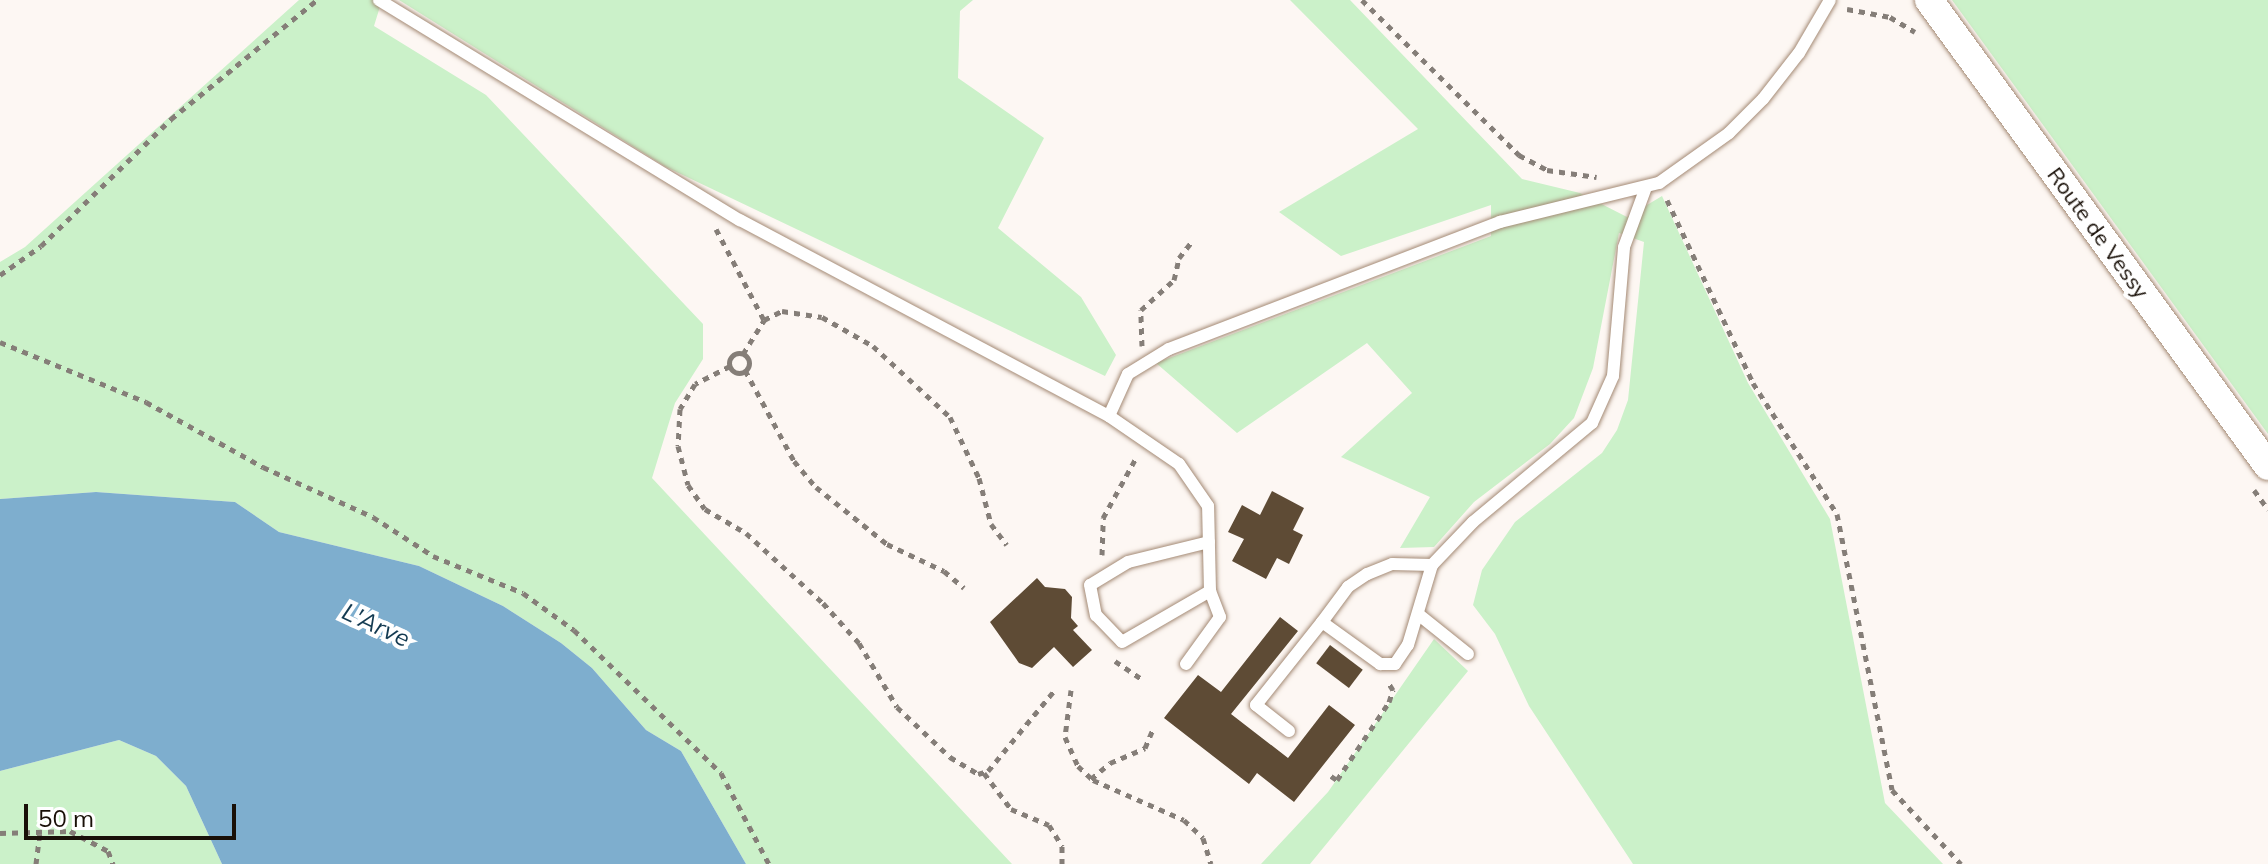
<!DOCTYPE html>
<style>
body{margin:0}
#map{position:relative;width:2268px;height:864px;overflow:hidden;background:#fdf7f3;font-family:Mulish,sans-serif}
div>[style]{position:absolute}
.green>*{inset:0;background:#cbf1c9}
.water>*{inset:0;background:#7eaece}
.building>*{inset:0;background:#5e4b35;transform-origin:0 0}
.path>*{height:5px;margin-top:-2.5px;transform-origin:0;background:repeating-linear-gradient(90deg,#857e78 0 6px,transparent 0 12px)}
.path>.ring{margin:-2.5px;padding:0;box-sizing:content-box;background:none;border:5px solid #857e78;border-radius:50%}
.roads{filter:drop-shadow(0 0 2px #a48a75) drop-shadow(0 0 2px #a48a75)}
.service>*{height:12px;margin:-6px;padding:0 6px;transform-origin:6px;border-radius:6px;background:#fff}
.tertiary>*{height:28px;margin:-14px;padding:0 14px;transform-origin:14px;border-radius:14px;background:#fff}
span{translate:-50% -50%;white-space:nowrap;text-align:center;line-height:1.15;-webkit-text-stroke:8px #fff;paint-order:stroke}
.street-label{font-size:22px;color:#191008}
.water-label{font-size:24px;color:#133a51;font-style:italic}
.scale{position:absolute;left:24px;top:804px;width:212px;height:36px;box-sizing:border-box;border:4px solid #191008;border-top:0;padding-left:10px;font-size:24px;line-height:28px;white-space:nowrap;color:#191008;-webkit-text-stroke:6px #fff;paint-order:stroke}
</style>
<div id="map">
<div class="green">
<div style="clip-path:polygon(299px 0,382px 0,374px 26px,486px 95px,703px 324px,703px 359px,675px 403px,652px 478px,1012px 864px,746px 864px,681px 751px,646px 730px,592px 668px,561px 643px,503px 606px,419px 566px,279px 532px,235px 502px,96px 492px,0 499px,0 262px,25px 247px)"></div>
<div style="clip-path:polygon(399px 0,973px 0,960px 11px,958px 78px,1044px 138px,998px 228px,1081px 297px,1116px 355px,1105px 376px,666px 167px)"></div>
<div style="clip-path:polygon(1290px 0,1350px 0,1522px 179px,1580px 193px,1627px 217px,1662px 196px,1748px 383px,1830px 519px,1885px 803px,1943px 864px,1633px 864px,1529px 706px,1495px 634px,1473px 605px,1482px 570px,1515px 522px,1602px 453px,1617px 430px,1628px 400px,1644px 242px,1619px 233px,1593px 368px,1574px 418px,1550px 444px,1474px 502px,1434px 547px,1400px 548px,1430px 497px,1341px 457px,1412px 393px,1367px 343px,1237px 433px,1156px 363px,1491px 236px,1491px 205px,1341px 256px,1279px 212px,1418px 129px)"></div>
<div style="clip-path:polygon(1952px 0,2268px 0,2268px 434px)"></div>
<div style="clip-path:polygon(1434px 639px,1468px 671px,1310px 864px,1261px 864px,1328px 792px)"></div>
<div style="clip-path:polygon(119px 740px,156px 756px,186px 786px,222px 864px,0 864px,0 771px)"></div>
</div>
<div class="water">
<div style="clip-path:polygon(96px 492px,235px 502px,279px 532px,419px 566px,503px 606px,561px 643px,592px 668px,646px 730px,681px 751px,746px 864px,222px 864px,186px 786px,156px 756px,119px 740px,0 771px,0 499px)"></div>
</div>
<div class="building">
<div style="clip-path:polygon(1272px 491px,1304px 508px,1293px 530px,1303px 535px,1289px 564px,1277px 558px,1266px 579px,1232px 561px,1244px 539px,1228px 532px,1242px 505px,1260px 515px)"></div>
<div style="clip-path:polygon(1037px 578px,1045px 587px,1065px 589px,1072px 597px,1071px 618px,1078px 626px,1073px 630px,1092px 650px,1073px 667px,1054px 647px,1032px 668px,1019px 663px,990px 622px)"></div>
<div style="clip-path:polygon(1280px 617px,1298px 631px,1231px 714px,1288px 758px,1329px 705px,1355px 725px,1294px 802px,1257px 773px,1249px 784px,1164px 718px,1198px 675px,1221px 692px)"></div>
<div style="left:1330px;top:645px;width:41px;height:23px;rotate:37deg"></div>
</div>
<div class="path">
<div style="left:1362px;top:0;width:221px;rotate:44.6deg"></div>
<div style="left:1519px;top:155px;width:32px;rotate:28deg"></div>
<div style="left:1547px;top:170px;width:50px;rotate:8deg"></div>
<div style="left:1847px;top:9px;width:44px;rotate:10.5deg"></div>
<div style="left:1890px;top:17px;width:29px;rotate:31deg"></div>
<div style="left:1667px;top:200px;width:202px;rotate:64.8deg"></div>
<div style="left:1753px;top:383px;width:156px;rotate:57.3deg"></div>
<div style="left:1837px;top:514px;width:281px;rotate:78.7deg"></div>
<div style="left:1892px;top:790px;width:101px;rotate:47deg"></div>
<div style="left:716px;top:229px;width:103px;rotate:62.2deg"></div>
<div style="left:0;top:275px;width:50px;rotate:-35.3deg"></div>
<div style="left:41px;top:246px;width:182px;rotate:-44.3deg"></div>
<div style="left:171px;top:119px;width:188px;rotate:-39.2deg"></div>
<div style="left:0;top:342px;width:158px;rotate:22.3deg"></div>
<div style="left:146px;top:402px;width:134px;rotate:29.1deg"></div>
<div style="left:263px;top:467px;width:121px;rotate:24.4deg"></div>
<div style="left:373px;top:517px;width:72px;rotate:33deg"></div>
<div style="left:433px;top:556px;width:97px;rotate:22.3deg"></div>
<div style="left:523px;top:593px;width:63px;rotate:36deg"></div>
<div style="left:574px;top:630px;width:205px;rotate:44.2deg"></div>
<div style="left:721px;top:773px;width:103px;rotate:62.2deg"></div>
<div style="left:1142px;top:346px;width:36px;rotate:-92deg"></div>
<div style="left:1141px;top:310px;width:45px;rotate:-42.3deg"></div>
<div style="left:1174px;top:280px;width:23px;rotate:-77deg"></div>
<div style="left:1179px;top:258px;width:23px;rotate:-52deg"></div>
<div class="ring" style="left:729px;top:353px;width:15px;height:15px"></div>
<div style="left:743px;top:354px;width:40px;rotate:-58deg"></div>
<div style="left:764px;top:320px;width:20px;rotate:-27deg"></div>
<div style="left:782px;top:311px;width:40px;rotate:8.5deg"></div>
<div style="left:822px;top:317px;width:59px;rotate:29.6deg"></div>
<div style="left:873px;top:346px;width:105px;rotate:42.7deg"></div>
<div style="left:950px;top:417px;width:68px;rotate:64.6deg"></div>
<div style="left:979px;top:478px;width:48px;rotate:75.4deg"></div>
<div style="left:991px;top:524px;width:26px;rotate:53deg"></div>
<div style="left:730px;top:366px;width:39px;rotate:153deg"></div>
<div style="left:695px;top:384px;width:29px;rotate:121deg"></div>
<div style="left:680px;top:409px;width:37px;rotate:93deg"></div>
<div style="left:678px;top:446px;width:40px;rotate:75.6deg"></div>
<div style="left:688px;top:485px;width:29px;rotate:55deg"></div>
<div style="left:705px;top:509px;width:48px;rotate:30.3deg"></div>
<div style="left:746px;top:533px;width:104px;rotate:42.3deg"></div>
<div style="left:823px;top:603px;width:54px;rotate:48deg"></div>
<div style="left:859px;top:643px;width:74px;rotate:59.3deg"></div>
<div style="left:897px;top:707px;width:73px;rotate:43.3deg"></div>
<div style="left:950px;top:757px;width:33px;rotate:31deg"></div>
<div style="left:978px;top:774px;width:10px;rotate:-17deg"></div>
<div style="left:988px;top:771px;width:104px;rotate:-50.5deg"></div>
<div style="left:745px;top:370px;width:103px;rotate:61.7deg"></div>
<div style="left:794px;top:461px;width:34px;rotate:50deg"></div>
<div style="left:816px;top:487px;width:91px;rotate:38.8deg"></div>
<div style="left:887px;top:544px;width:63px;rotate:25.3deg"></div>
<div style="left:944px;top:571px;width:26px;rotate:40deg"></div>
<div style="left:2254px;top:490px;width:24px;rotate:54deg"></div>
<div style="left:1102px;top:555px;width:37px;rotate:-88deg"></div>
<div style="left:1103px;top:518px;width:68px;rotate:-61.2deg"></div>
<div style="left:1115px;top:661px;width:32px;rotate:34deg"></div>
<div style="left:1071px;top:690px;width:47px;rotate:97.3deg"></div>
<div style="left:1065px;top:737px;width:32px;rotate:66deg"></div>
<div style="left:1078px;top:766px;width:21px;rotate:43deg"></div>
<div style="left:1093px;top:780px;width:99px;rotate:23.7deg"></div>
<div style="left:1184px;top:820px;width:26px;rotate:43deg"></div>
<div style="left:1203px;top:838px;width:27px;rotate:73deg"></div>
<div style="left:984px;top:773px;width:45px;rotate:53.1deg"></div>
<div style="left:1011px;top:809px;width:41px;rotate:22.8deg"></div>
<div style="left:1049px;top:825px;width:25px;rotate:58deg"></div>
<div style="left:1062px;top:846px;width:18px;rotate:90deg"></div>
<div style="left:1331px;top:776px;width:7px;rotate:34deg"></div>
<div style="left:1337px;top:780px;width:94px;rotate:-56.3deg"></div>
<div style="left:1389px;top:702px;width:13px;rotate:-72deg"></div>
<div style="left:1393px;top:690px;width:9px;rotate:-122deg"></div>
<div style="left:1091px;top:779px;width:25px;rotate:-40deg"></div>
<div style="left:1110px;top:763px;width:38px;rotate:-23deg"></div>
<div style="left:1145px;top:748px;width:23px;rotate:-67deg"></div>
<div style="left:0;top:833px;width:70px;rotate:-1.6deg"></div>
<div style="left:70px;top:831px;width:43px;rotate:27.8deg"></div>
<div style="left:108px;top:851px;width:14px;rotate:69deg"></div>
<div style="left:36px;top:864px;width:32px;rotate:-83deg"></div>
</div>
<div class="roads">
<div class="service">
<div style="left:379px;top:0;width:423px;rotate:31.4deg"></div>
<div style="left:740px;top:220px;width:418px;rotate:28deg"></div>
<div style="left:1209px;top:542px;width:83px;rotate:166.1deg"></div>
<div style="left:1128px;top:562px;width:44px;rotate:148.8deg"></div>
<div style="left:1090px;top:585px;width:31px;rotate:79deg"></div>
<div style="left:1096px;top:615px;width:37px;rotate:46deg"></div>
<div style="left:1122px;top:642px;width:102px;rotate:-30.1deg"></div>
<div style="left:1432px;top:565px;width:40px;rotate:-178.6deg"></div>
<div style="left:1392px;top:564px;width:27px;rotate:158deg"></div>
<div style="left:1367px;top:574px;width:23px;rotate:146deg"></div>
<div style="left:1348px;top:587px;width:44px;rotate:126.6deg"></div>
<div style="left:1322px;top:622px;width:72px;rotate:35.9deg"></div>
<div style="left:1380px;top:664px;width:15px"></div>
<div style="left:1395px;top:664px;width:23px;rotate:-56deg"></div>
<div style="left:1408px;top:645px;width:84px;rotate:-73.3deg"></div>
<div style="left:1432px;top:565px;width:59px;rotate:-46.4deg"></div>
<div style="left:1473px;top:522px;width:155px;rotate:-39.8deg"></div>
<div style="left:1592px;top:423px;width:51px;rotate:-65.9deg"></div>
<div style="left:1613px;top:376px;width:129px;rotate:-85.1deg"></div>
<div style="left:1624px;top:247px;width:61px;rotate:-69.8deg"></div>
<div style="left:1418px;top:614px;width:64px;rotate:38.7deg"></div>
<div style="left:1186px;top:664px;width:58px;rotate:-54.1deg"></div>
<div style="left:1220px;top:617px;width:28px;rotate:-111deg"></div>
<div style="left:1210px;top:591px;width:85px;rotate:-91.3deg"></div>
<div style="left:1208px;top:506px;width:51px;rotate:-124.6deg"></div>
<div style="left:1179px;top:464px;width:85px;rotate:-145.6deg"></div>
<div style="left:1109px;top:416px;width:46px;rotate:-65.7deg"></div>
<div style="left:1128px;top:374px;width:48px;rotate:-31.4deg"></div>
<div style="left:1169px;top:349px;width:355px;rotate:-21deg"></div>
<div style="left:1500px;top:222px;width:164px;rotate:-13.8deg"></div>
<div style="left:1659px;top:183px;width:86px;rotate:-35.5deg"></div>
<div style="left:1729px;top:133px;width:48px;rotate:-45deg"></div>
<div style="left:1763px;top:99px;width:58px;rotate:-52deg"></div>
<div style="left:1799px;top:53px;width:61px;rotate:-59.7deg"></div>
<div style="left:1289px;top:731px;width:42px;rotate:-141.8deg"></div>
<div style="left:1256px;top:705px;width:106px;rotate:-51.5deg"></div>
</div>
<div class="tertiary">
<div style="left:1929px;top:0;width:576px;rotate:53.97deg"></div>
</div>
</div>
<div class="street-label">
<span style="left:2098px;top:233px;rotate:54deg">Route de Vessy</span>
</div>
<div class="water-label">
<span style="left:376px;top:625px;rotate:25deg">L'Arve</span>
</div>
<div class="scale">50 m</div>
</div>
